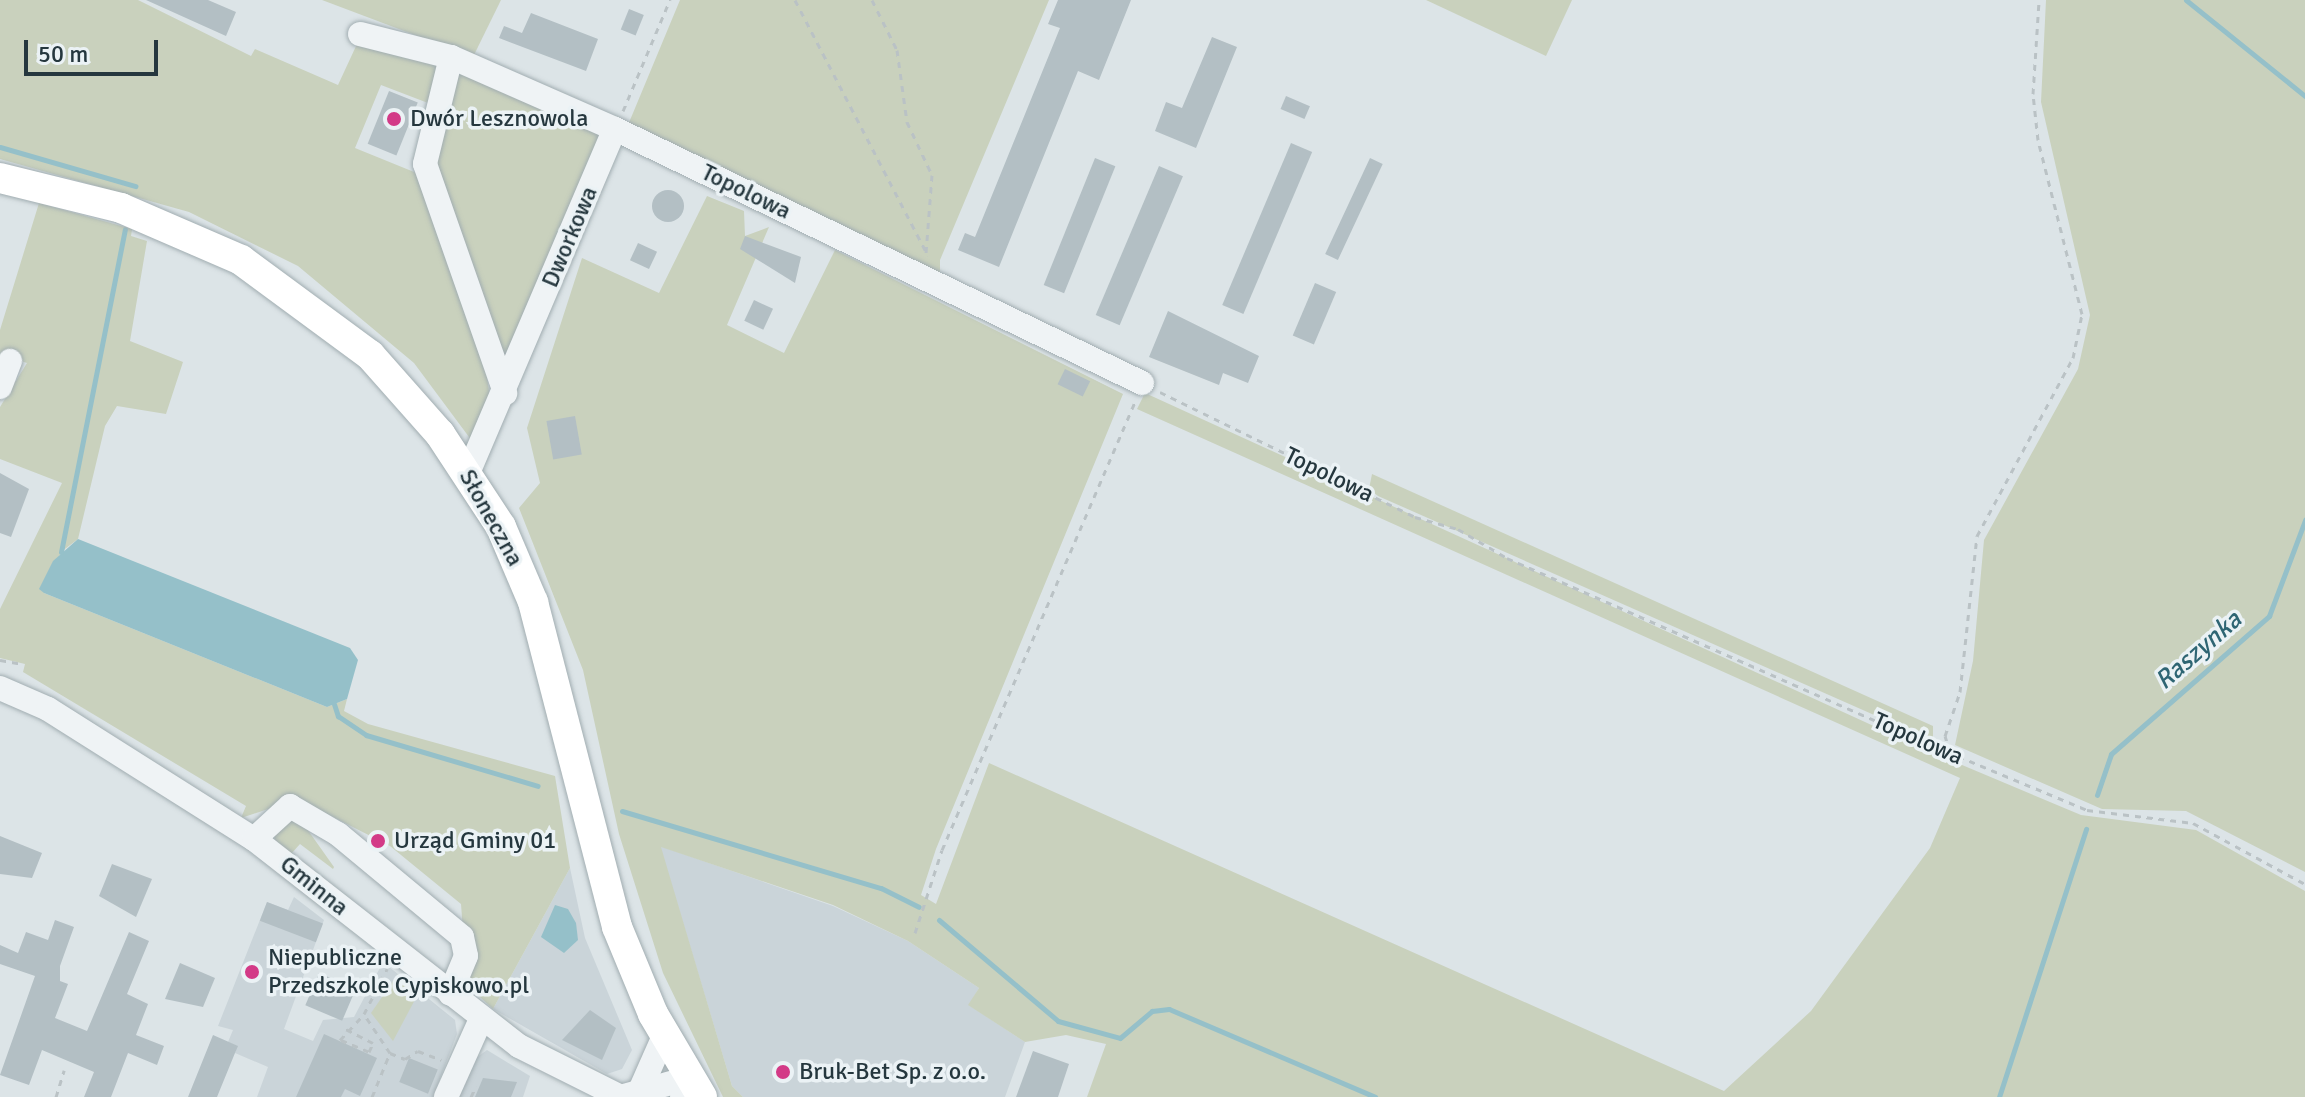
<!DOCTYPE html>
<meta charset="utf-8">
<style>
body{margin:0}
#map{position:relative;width:2305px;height:1097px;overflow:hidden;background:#dce4e7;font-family:Signika,sans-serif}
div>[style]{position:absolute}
.built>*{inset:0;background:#cad4d9}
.green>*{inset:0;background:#c9d1bd}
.water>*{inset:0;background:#95c0c9}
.stream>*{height:5px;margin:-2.5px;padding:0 2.5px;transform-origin:2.5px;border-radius:2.5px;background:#95c0c9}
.building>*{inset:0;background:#b3bfc4;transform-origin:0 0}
.round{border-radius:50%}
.path>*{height:3px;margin-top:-1.5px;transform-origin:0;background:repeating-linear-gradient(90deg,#bac2c5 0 6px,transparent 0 12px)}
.roads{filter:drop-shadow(0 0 2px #a1adb1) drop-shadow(0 0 2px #a1adb1)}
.minor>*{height:24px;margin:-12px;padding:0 12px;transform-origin:12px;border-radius:12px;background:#eff3f5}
.major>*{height:30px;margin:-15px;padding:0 15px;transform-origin:15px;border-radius:15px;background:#fff}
.dots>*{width:22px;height:22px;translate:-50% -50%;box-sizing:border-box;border:4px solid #ebf2f5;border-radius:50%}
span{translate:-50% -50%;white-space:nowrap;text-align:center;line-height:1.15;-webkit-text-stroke:7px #ebf2f5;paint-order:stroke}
.poi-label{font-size:24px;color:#25373e}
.left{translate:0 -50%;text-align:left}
.street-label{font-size:24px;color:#25373e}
.water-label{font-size:26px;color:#2e6573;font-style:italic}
.scale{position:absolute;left:24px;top:40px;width:134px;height:36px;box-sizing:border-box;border:4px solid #25373e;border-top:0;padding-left:10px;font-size:24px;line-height:28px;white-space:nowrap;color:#25373e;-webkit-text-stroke:6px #ebf2f5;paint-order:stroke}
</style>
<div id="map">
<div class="built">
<div style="clip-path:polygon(660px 846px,833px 906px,908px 941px,979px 988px,969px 1005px,1025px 1042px,1005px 1097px,743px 1097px,732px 1086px)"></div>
<div style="clip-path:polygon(570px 868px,585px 938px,632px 1050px,622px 1069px,607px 1074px,493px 1009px)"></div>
<div style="clip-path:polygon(294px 897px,324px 920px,284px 1029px,313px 1041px,323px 1020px,354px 1017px,383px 962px,455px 1020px,457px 1034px,433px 1097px,257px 1097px,268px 1067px,235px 1053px,237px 1046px,228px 1042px,233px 1030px,218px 1026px,267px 902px,288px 910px)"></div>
<div style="clip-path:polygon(487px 1050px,530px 1076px,523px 1097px,454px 1097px,472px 1061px)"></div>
</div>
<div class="green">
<div style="clip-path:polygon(0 0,138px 0,251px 56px,255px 49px,338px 85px,357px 44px,439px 64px,428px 103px,381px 85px,355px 148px,419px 174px,482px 345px,491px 404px,472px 441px,414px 363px,298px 266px,189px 212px,0 159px)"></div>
<div style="clip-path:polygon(322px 0,501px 0,473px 57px)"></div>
<div style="clip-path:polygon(680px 0,1049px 0,940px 260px,940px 276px,628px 125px)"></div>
<div style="clip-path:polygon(1426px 0,1572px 0,1546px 56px)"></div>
<div style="clip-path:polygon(2046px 0,2305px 0,2305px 872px,2186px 811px,2102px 809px,1955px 745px,1973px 661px,1984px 540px,2078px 369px,2090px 315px,2041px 102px)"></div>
<div style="clip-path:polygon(458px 71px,605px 132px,507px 370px,439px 179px,435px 154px)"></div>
<div style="clip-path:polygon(707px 196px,744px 211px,745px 236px,769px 227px,727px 325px,784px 353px,835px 250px,1123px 394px,936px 849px,921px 895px,936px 904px,989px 763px,1724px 1091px,1811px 1011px,1930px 848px,1960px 778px,1137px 409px,1145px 393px,1924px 749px,2081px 815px,2196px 830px,2305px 891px,2305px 1097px,1087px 1097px,1106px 1044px,1066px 1035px,1025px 1042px,968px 1005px,979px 988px,908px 941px,833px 905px,661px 847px,732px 1086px,743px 1097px,723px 1097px,663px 973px,619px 834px,583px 670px,519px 508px,540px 483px,527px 428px,582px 258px,659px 293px)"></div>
<div style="clip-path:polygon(39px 203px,132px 229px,131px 236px,147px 241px,130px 341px,183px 362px,166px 414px,117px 406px,105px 426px,78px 539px,61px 552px,44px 593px,327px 707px,347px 699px,344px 711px,368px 724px,555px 776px,570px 868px,493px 1009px,467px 985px,461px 904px,390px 846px,298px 799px,241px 818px,246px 806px,23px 672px,25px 664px,0 658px,0 609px,62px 483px,0 459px,0 407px,27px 363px,0 354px,0 330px)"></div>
<div style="clip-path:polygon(1372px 474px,1933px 726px,1933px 741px,1378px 496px,1369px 489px)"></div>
<div style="clip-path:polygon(300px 819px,334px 867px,333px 869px,300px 844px,291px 854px,275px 841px,274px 823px)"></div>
<div style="clip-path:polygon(398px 974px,418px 994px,393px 1041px,371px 1013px)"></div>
</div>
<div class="water">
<div style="clip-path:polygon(78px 539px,350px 648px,358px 660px,347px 699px,327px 707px,44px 593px,39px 589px,53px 561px)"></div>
<div style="clip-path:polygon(555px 905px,568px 909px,576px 923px,578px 940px,564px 953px,541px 937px)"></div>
</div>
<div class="stream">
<div style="left:2186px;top:0;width:153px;rotate:38.9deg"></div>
<div style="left:0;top:147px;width:141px;rotate:16.1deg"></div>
<div style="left:61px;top:552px;width:329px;rotate:-78.8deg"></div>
<div style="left:334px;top:704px;width:13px;rotate:72deg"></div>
<div style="left:338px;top:716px;width:34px;rotate:34deg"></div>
<div style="left:366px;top:735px;width:179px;rotate:16.5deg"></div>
<div style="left:2097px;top:795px;width:43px;rotate:-71.1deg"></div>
<div style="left:2111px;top:754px;width:210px;rotate:-41.1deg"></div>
<div style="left:2269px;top:616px;width:103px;rotate:-69.4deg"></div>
<div style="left:622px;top:811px;width:270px;rotate:16.6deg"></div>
<div style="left:881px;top:888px;width:42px;rotate:26.6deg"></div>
<div style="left:939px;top:920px;width:156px;rotate:40.3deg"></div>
<div style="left:1058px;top:1021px;width:64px;rotate:15.3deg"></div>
<div style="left:1120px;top:1038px;width:42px;rotate:-40.2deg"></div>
<div style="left:1152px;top:1011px;width:17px;rotate:-7deg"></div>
<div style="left:1169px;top:1009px;width:224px;rotate:23.1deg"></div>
<div style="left:1999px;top:1097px;width:282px;rotate:-72deg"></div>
</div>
<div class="building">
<div style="clip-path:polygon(146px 0,208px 0,236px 12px,226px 36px)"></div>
<div style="clip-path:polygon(1058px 0,1131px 0,1099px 80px,1078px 71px,999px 267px,958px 250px,965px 233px,975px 237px,1060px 28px,1048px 24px)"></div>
<div style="left:629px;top:9px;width:16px;height:22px;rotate:22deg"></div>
<div style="clip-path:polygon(531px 13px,598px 39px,586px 71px,499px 38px,504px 26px,522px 33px)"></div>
<div style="clip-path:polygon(1212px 37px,1237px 47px,1196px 148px,1155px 131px,1166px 102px,1182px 108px)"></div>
<div style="left:389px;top:91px;width:31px;height:57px;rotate:22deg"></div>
<div style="left:1286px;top:96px;width:26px;height:14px;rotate:23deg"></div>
<div style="left:1291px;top:143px;width:23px;height:176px;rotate:23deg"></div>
<div style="left:1095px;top:158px;width:22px;height:137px;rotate:22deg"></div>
<div style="left:1370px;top:158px;width:14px;height:106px;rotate:25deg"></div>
<div style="left:1159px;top:166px;width:26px;height:162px;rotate:23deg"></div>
<div class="round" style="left:652px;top:190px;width:32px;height:32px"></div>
<div style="clip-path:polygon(745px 236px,801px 257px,795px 283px,740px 249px)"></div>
<div style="left:638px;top:243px;width:21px;height:19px;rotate:25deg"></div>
<div style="left:1315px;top:283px;width:23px;height:57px;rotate:23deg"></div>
<div style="left:754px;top:300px;width:21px;height:23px;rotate:25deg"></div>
<div style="clip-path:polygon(1168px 311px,1259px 356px,1248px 383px,1223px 373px,1219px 385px,1149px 357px)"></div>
<div style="left:1065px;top:369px;width:28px;height:17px;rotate:26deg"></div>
<div style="left:575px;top:416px;width:39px;height:29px;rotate:80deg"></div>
<div style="clip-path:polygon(0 473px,29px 489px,11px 537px,0 533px)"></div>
<div style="clip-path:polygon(0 836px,42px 853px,32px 878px,0 874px)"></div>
<div style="clip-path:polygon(112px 864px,152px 879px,136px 917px,99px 896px)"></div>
<div style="left:267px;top:902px;width:60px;height:20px;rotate:21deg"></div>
<div style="clip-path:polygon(55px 920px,74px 927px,60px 966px,60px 981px,68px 984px,55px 1018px,87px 1031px,129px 932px,149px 941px,127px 994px,148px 1004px,136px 1035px,164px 1046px,157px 1065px,128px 1053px,111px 1097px,84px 1097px,94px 1072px,42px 1050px,29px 1085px,0 1075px,35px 976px,0 964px,0 945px,18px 953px,26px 932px,48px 940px)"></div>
<div style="clip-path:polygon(180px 963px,215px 978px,203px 1007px,165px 999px)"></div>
<div style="left:319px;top:973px;width:40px;height:35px;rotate:23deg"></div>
<div style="clip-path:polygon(590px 1010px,616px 1028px,602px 1060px,562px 1040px)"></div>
<div style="clip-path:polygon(324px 1034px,377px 1058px,360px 1096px,345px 1089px,341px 1097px,296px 1097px)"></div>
<div style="clip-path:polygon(213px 1035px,238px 1046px,235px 1053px,217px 1097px,188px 1097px)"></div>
<div style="clip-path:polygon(1033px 1051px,1069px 1064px,1058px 1097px,1016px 1097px)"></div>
<div style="left:409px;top:1058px;width:31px;height:26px;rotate:22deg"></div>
<div style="clip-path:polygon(483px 1078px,517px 1082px,511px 1097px,475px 1097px)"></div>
</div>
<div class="path">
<div style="left:795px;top:0;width:288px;rotate:62.5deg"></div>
<div style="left:872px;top:0;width:56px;rotate:63.4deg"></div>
<div style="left:897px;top:50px;width:73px;rotate:82.1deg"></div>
<div style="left:907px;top:122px;width:59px;rotate:64.7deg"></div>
<div style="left:932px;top:175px;width:78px;rotate:94.4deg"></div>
<div style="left:623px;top:111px;width:121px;rotate:-67.1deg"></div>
<div style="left:1160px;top:392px;width:284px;rotate:26.1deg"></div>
<div style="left:1415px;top:517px;width:45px;rotate:15.6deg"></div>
<div style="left:1458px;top:529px;width:57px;rotate:30.6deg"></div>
<div style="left:1507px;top:558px;width:469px;rotate:23.8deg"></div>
<div style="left:1936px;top:747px;width:164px;rotate:22.6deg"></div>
<div style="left:2087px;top:810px;width:107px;rotate:7deg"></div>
<div style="left:2193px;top:823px;width:128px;rotate:28.6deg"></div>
<div style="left:0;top:660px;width:23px;rotate:10deg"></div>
<div style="left:1950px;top:752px;width:17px;rotate:-107deg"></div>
<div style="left:1945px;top:736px;width:46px;rotate:-71.2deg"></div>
<div style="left:1960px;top:692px;width:157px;rotate:-83.8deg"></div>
<div style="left:1977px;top:536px;width:202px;rotate:-61.7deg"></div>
<div style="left:2073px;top:358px;width:45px;rotate:-78.4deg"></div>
<div style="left:2082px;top:314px;width:179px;rotate:-104.2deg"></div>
<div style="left:2038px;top:140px;width:46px;rotate:-96.2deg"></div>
<div style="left:2033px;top:94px;width:94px;rotate:-86.3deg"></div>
<div style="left:915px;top:933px;width:87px;rotate:-72deg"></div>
<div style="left:942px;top:850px;width:489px;rotate:-66.7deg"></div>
<div style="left:340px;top:1040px;width:35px;rotate:-47deg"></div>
<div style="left:341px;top:1040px;width:30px;rotate:23deg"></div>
<div style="left:369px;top:1052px;width:10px;rotate:-66deg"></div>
<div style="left:373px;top:1043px;width:31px;rotate:-153deg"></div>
<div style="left:390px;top:1053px;width:16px;rotate:22deg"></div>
<div style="left:405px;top:1059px;width:15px;rotate:-32deg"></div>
<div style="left:418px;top:1051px;width:25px;rotate:21deg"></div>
<div style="left:56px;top:1097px;width:28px;rotate:-73deg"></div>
<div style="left:372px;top:1097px;width:48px;rotate:-67.8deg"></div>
<div style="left:390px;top:1053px;width:47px;rotate:-123.7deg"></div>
<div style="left:364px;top:1014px;width:51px;rotate:-62.9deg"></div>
<div style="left:471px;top:1097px;width:12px;rotate:-66deg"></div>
</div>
<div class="roads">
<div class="minor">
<div style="left:360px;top:34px;width:94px;rotate:14.2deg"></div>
<div style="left:451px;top:57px;width:179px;rotate:23.7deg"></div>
<div style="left:615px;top:129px;width:585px;rotate:25.73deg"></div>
<div style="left:451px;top:57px;width:110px;rotate:103.7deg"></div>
<div style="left:425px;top:164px;width:243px;rotate:70.7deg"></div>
<div style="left:0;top:387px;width:28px;rotate:-69deg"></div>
<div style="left:468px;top:473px;width:374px;rotate:-66.9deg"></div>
<div style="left:0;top:688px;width:52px;rotate:23.6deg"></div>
<div style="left:48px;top:709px;width:244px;rotate:32.3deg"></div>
<div style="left:254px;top:839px;width:336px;rotate:38deg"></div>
<div style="left:519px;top:1046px;width:114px;rotate:26.6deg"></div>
<div style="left:254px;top:839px;width:49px;rotate:-42.5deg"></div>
<div style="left:290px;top:806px;width:56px;rotate:30.3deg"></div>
<div style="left:338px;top:834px;width:161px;rotate:39.7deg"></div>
<div style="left:462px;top:937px;width:19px;rotate:78deg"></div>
<div style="left:466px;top:956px;width:41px;rotate:112.8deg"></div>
<div style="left:641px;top:1088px;width:57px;rotate:-66.1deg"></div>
<div style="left:446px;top:1097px;width:85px;rotate:-65.8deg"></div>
<div style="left:620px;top:1097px;width:60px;rotate:-15.4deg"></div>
<div style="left:678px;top:1081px;width:16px;rotate:15deg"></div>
<div style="left:693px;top:1085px;width:16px;rotate:133deg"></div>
</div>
<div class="major">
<div style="left:0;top:178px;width:125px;rotate:13.9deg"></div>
<div style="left:121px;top:208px;width:131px;rotate:23.4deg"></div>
<div style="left:241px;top:260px;width:160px;rotate:36.4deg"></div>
<div style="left:370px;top:355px;width:106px;rotate:48.5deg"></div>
<div style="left:440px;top:434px;width:111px;rotate:56.7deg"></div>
<div style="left:501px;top:527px;width:82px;rotate:66.9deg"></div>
<div style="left:533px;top:602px;width:336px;rotate:75.5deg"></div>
<div style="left:617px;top:927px;width:94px;rotate:67.5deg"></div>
<div style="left:653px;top:1014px;width:96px;rotate:59.4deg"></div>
</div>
</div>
<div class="dots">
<div style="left:394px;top:119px;background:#d33a87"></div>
<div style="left:378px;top:841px;background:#d33a87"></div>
<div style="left:252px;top:972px;background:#d33a87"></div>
<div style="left:783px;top:1072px;background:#d33a87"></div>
</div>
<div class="poi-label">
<span class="left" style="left:410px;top:119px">Dwór Lesznowola</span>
<span class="left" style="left:394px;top:841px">Urząd Gminy 01</span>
<span class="left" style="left:268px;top:972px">Niepubliczne<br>Przedszkole Cypiskowo.pl</span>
<span class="left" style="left:799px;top:1072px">Bruk-Bet Sp. z o.o.</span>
</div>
<div class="street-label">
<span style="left:746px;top:192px;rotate:26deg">Topolowa</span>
<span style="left:570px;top:237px;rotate:-67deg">Dworkowa</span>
<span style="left:1329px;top:475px;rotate:26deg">Topolowa</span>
<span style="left:491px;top:518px;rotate:61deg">Słoneczna</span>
<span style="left:1918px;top:739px;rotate:24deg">Topolowa</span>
<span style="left:314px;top:886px;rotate:39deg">Gminna</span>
</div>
<div class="water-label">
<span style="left:2199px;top:651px;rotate:-41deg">Raszynka</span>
</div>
<div class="scale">50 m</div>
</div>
